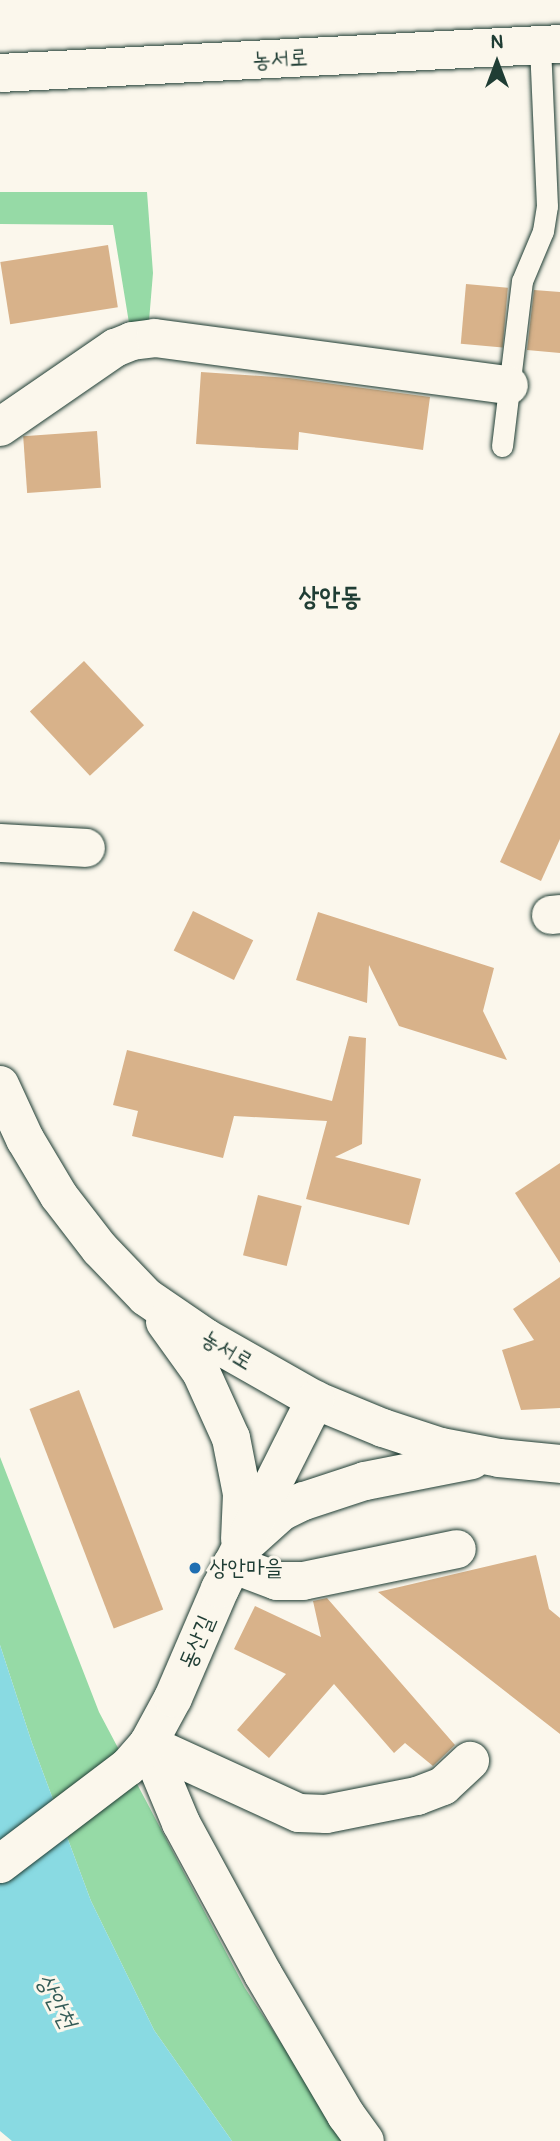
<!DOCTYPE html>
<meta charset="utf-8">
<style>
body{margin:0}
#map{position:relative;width:560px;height:2141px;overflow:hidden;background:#fbf7ec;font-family:Pangolin,"Poor Story",sans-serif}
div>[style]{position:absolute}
.green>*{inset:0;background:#96daa6}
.water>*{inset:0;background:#89dae2}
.building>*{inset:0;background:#d8b28a;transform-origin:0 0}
.roads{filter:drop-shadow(0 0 2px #1f3d34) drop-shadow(0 0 2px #1f3d34)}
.lane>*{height:21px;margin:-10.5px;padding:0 10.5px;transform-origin:10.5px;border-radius:10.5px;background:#fbf7ec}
.street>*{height:38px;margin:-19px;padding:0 19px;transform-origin:19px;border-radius:19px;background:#fbf7ec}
.secondary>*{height:38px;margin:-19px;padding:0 19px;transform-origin:19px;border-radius:19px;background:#fbf7ec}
.dots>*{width:19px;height:19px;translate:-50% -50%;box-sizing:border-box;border:4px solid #fbf7ec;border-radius:50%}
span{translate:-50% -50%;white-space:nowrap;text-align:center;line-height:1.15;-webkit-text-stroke:6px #fbf7ec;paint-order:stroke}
.street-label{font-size:23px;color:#1f3d34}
.poi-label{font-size:23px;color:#1f3d34}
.left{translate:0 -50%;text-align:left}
.water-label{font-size:24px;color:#345c57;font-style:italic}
.quarter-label{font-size:26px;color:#1f3d34;font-weight:700}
.north{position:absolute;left:462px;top:28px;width:70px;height:70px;-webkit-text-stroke:5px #fbf7ec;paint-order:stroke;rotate:0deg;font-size:19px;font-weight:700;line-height:28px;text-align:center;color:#1f3d34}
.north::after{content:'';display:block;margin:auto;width:24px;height:32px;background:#1f3d34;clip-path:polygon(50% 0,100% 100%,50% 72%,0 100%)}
</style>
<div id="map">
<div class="green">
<div style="clip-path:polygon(0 192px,147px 192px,153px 273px,149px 321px,129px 323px,113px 225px,0 224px)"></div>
<div style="clip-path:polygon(0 1457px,99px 1712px,245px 1988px,346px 2141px,232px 2141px,154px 2030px,91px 1901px,32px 1743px,0 1645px)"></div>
</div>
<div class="water">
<div style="clip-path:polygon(0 1645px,32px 1743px,91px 1901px,154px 2030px,232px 2141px,12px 2141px,0 2131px)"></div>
</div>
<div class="building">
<div style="left:108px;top:245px;width:63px;height:109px;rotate:81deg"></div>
<div style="left:466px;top:284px;width:42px;height:60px;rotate:5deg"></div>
<div style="clip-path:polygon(534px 290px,560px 292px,560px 353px,527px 350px)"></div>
<div style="clip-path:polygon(201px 372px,289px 378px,430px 397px,423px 450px,299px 432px,298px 450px,196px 444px)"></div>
<div style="left:97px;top:431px;width:57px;height:74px;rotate:86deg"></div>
<div style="left:84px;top:661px;width:88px;height:74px;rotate:47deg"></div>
<div style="clip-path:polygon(560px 732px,560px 839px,541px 881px,500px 862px)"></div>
<div style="left:193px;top:911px;width:67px;height:44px;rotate:26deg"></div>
<div style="clip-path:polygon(318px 912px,494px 968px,483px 1011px,507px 1060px,399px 1026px,369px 965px,367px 1003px,296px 980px)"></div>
<div style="clip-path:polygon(349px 1036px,366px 1038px,362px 1144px,335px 1157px,421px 1179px,409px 1225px,306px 1199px,327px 1121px,234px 1116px,223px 1158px,132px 1136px,138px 1111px,113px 1105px,127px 1050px,332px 1101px)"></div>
<div style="clip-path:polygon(560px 1163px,560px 1263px,515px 1193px)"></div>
<div style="left:258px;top:1195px;width:45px;height:62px;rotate:14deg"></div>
<div style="clip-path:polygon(560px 1277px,560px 1408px,521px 1410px,502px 1350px,534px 1340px,513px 1309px)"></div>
<div style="left:79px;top:1390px;width:235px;height:53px;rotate:69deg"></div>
<div style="clip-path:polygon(536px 1555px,549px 1609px,560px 1618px,560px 1734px,378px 1592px)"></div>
<div style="clip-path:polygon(327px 1598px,455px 1745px,433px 1766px,405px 1743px,394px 1753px,334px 1684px,269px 1758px,237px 1730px,286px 1674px,234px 1649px,255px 1606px,321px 1637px,313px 1601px)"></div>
</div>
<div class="roads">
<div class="lane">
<div style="left:502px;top:446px;width:166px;rotate:-83.1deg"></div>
<div style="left:522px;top:281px;width:54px;rotate:-67.2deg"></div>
<div style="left:543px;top:231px;width:25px;rotate:-81deg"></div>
<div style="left:547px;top:206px;width:161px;rotate:-92.5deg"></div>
</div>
<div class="street">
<div style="left:0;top:427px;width:140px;rotate:-34.5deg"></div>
<div style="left:115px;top:348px;width:18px;rotate:-22deg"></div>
<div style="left:132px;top:341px;width:23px;rotate:-7deg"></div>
<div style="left:155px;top:338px;width:357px;rotate:7.6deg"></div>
<div style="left:0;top:843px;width:86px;rotate:3.3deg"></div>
<div style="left:551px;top:915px;width:9px;rotate:-6deg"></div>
<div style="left:232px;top:1564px;width:48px;rotate:20.7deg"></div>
<div style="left:277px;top:1581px;width:26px"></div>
<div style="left:303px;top:1581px;width:157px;rotate:-11.7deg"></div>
<div style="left:148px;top:1744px;width:86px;rotate:67.3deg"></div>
<div style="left:181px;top:1823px;width:172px;rotate:61.5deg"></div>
<div style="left:263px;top:1974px;width:164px;rotate:59.5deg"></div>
<div style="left:346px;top:2115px;width:32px;rotate:54deg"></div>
<div style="left:148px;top:1744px;width:166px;rotate:24.6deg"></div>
<div style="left:299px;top:1813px;width:27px;rotate:2deg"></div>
<div style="left:326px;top:1814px;width:93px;rotate:-11.2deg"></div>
<div style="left:417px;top:1796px;width:28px;rotate:-21deg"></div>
<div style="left:443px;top:1786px;width:37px;rotate:-43deg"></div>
</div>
<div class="secondary">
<div style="left:0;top:73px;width:561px;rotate:-2.96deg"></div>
<div style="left:0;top:1085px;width:60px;rotate:65.2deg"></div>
<div style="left:25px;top:1139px;width:66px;rotate:59.2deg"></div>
<div style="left:59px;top:1196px;width:67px;rotate:52.3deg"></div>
<div style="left:100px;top:1249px;width:66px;rotate:46.2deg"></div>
<div style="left:146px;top:1297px;width:73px;rotate:34.3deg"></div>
<div style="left:206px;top:1338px;width:125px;rotate:29.6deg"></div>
<div style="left:315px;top:1400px;width:74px;rotate:22.4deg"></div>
<div style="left:383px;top:1428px;width:61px;rotate:18.1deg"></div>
<div style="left:441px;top:1447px;width:59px;rotate:10.7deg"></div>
<div style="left:499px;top:1458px;width:61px;rotate:5.6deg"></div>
<div style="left:165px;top:1322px;width:62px;rotate:54.2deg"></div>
<div style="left:201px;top:1372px;width:72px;rotate:65.6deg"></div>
<div style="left:231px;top:1438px;width:57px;rotate:78.9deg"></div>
<div style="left:242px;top:1494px;width:45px;rotate:92.5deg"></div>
<div style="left:250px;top:1540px;width:42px;rotate:-42.1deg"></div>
<div style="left:281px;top:1512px;width:25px;rotate:-26deg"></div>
<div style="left:304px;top:1501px;width:64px;rotate:-18.2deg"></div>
<div style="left:365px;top:1481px;width:109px;rotate:-11.1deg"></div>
<div style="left:0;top:1864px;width:161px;rotate:-37.2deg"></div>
<div style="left:128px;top:1767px;width:30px;rotate:-49deg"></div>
<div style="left:148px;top:1744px;width:52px;rotate:-61.5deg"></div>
<div style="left:173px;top:1698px;width:119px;rotate:-66.7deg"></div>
<div style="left:220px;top:1589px;width:212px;rotate:-63.3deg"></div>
</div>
</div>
<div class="dots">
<div style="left:195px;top:1568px;background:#1f6fb2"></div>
</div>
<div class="street-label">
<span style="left:280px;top:59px;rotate:-3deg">농서로</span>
<span style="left:227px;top:1350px;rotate:31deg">농서로</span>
<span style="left:197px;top:1642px;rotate:-67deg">동산길</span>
</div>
<div class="poi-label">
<span class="left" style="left:209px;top:1568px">상안마을</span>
</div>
<div class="water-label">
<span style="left:56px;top:2001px;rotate:62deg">상안천</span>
</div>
<div class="quarter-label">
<span style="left:330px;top:598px">상안동</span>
</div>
<div class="north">N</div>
</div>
